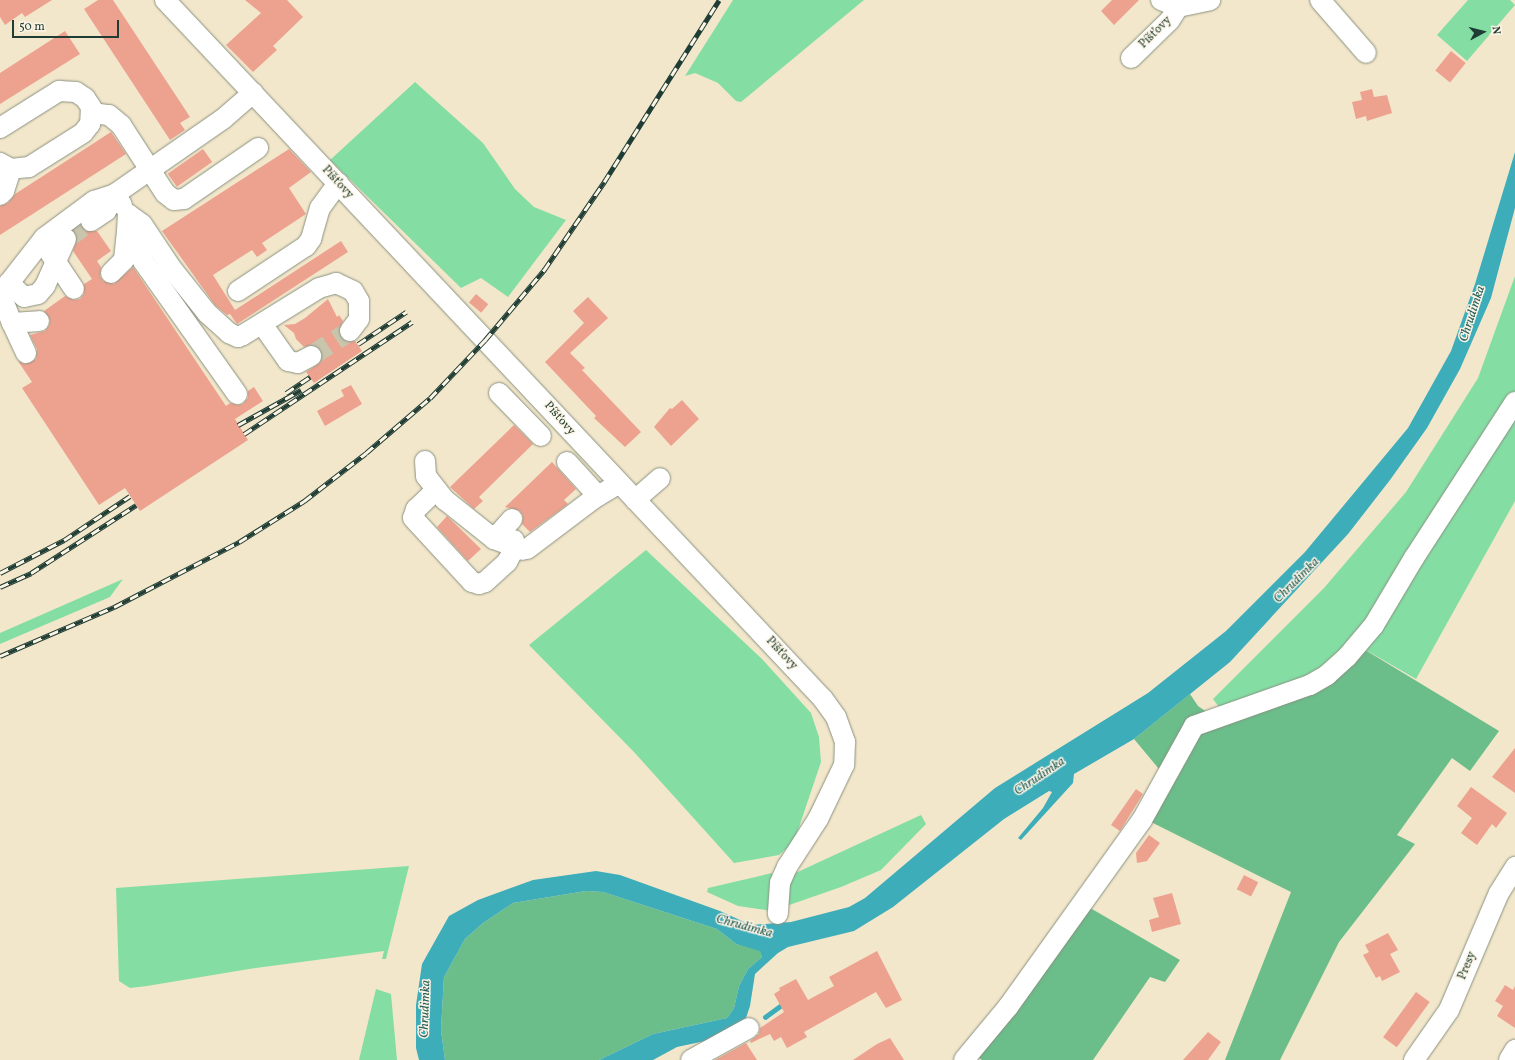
<!DOCTYPE html>
<meta charset="utf-8">
<style>
body{margin:0}
#map{position:relative;width:1515px;height:1060px;overflow:hidden;background:#f3e7cb;font-family:Vollkorn,serif}
div>[style]{position:absolute}
.green>*{inset:0;background:#84dea4}
.forest>*{inset:0;background:#6bbd8a}
.water>*{inset:0;background:#3eadba}
.stream>*{height:4.5px;margin:-2.25px;padding:0 2.25px;transform-origin:2.25px;border-radius:2.25px;background:#3eadba}
.building>*{inset:0;background:#eda28f;transform-origin:0 0}
.minor-tunnel>*{height:20px;margin-top:-10px;transform-origin:0;background:repeating-linear-gradient(90deg,#c9c5ad 0 20px,transparent 0 30px)}
.roads{filter:drop-shadow(0 0 1px #899280) drop-shadow(0 0 1px #899280)}
.minor>*{height:20px;margin:-10px;padding:0 10px;transform-origin:10px;border-radius:10px;background:#fff}
.rail>*{height:4.5px;margin-top:-2.25px;transform-origin:0;background:repeating-linear-gradient(90deg,#fcf5e5 0 9px,#1f3d34 0 18px);box-sizing:border-box;border-block:1px solid #1f3d34}
span{translate:-50% -50%;white-space:nowrap;text-align:center;line-height:1.15;-webkit-text-stroke:3px #fcf5e5;paint-order:stroke}
.street-label{font-size:12px;color:#1f3d34}
.water-label{font-size:13px;color:#285f5c;font-style:italic}
.north{position:absolute;left:1463px;top:12px;width:40px;height:40px;-webkit-text-stroke:3px #fcf5e5;paint-order:stroke;rotate:83deg;font-size:11px;font-weight:700;line-height:16px;text-align:center;color:#1f3d34}
.north::after{content:'';display:block;margin:auto;width:14px;height:18px;background:#1f3d34;clip-path:polygon(50% 0,100% 100%,50% 72%,0 100%)}
.scale{position:absolute;left:12px;top:20px;width:107px;height:18px;box-sizing:border-box;border:2px solid #1f3d34;border-top:0;padding-left:5px;font-size:12px;line-height:14px;white-space:nowrap;color:#1f3d34;-webkit-text-stroke:3px #fcf5e5;paint-order:stroke}
</style>
<div id="map">
<div class="green">
<div style="clip-path:polygon(733px 0,864px 0,741px 102px,736px 101px,718px 83px,695px 73px,685px 76px)"></div>
<div style="clip-path:polygon(1468px 0,1510px 0,1515px 5px,1467px 61px,1437px 35px)"></div>
<div style="clip-path:polygon(415px 82px,483px 143px,515px 189px,534px 207px,566px 220px,508px 297px,481px 278px,461px 288px,330px 160px)"></div>
<div style="clip-path:polygon(1515px 276px,1515px 501px,1416px 679px,1352px 642px,1317px 677px,1222px 711px,1213px 699px,1324px 588px,1406px 492px,1478px 378px)"></div>
<div style="clip-path:polygon(646px 550px,762px 659px,811px 713px,819px 737px,821px 762px,794px 842px,779px 855px,734px 863px,634px 752px,529px 645px)"></div>
<div style="clip-path:polygon(123px 579px,110px 597px,0 644px,0 633px)"></div>
<div style="clip-path:polygon(921px 815px,926px 824px,881px 870px,841px 887px,772px 911px,738px 906px,707px 892px,708px 888px,772px 873px,772px 878px,789px 876px)"></div>
<div style="clip-path:polygon(409px 866px,386px 959px,382px 959px,384px 951px,249px 969px,147px 986px,130px 988px,119px 981px,116px 888px)"></div>
<div style="clip-path:polygon(376px 989px,391px 994px,397px 1060px,359px 1060px)"></div>
</div>
<div class="forest">
<div style="clip-path:polygon(1352px 642px,1499px 731px,1470px 771px,1452px 758px,1397px 835px,1415px 844px,1339px 942px,1280px 1060px,1225px 1060px,1291px 892px,1149px 821px,1169px 781px,1134px 739px,1190px 694px,1198px 706px,1211px 715px,1317px 677px)"></div>
<div style="clip-path:polygon(586px 891px,603px 892px,717px 929px,736px 944px,760px 950px,762px 957px,748px 969px,739px 986px,734px 1008px,727px 1018px,653px 1034px,599px 1060px,445px 1060px,441px 1030px,444px 977px,465px 939px,483px 923px,513px 903px)"></div>
<div style="clip-path:polygon(1085px 905px,1180px 960px,1165px 982px,1150px 977px,1093px 1060px,982px 1060px,974px 1055px)"></div>
</div>
<div class="water">
<div style="clip-path:polygon(1515px 152px,1515px 208px,1491px 298px,1460px 369px,1427px 428px,1390px 480px,1348px 534px,1230px 662px,1134px 739px,1074px 774px,1073px 783px,1021px 840px,1018px 838px,1043px 808px,1052px 792px,1049px 791px,1004px 819px,893px 907px,854px 931px,788px 947px,778px 953px,755px 974px,750px 1006px,746px 1018px,741px 1026px,724px 1037px,677px 1047px,653px 1060px,599px 1060px,653px 1034px,727px 1018px,734px 1008px,739px 986px,748px 969px,762px 957px,760px 951px,736px 944px,717px 929px,603px 892px,586px 891px,513px 903px,483px 923px,465px 939px,444px 977px,441px 1030px,445px 1060px,419px 1060px,416px 1048px,416px 1005px,422px 964px,449px 916px,478px 900px,533px 880px,596px 871px,620px 875px,720px 911px,751px 925px,791px 922px,849px 907px,865px 898px,995px 788px,1148px 693px,1226px 631px,1305px 552px,1408px 428px,1451px 351px,1475px 284px)"></div>
</div>
<div class="stream">
<div style="left:765px;top:1017px;width:19px;rotate:-36deg"></div>
</div>
<div class="building">
<div style="clip-path:polygon(0 0,52px 0,25px 17px,22px 13px,5px 25px,0 17px)"></div>
<div style="clip-path:polygon(98px 0,113px 0,190px 117px,180px 123px,185px 130px,170px 140px,84px 9px)"></div>
<div style="clip-path:polygon(245px 0,287px 0,303px 17px,273px 46px,277px 50px,253px 72px,226px 45px,261px 13px)"></div>
<div style="clip-path:polygon(1112px 0,1139px 0,1114px 25px,1101px 11px)"></div>
<div style="clip-path:polygon(65px 31px,80px 54px,0 104px,0 73px)"></div>
<div style="left:1451px;top:51px;width:19px;height:25px;rotate:39deg"></div>
<div style="clip-path:polygon(1372px 89px,1374px 97px,1387px 95px,1392px 113px,1367px 121px,1366px 116px,1356px 119px,1352px 102px,1362px 100px,1360px 92px)"></div>
<div style="clip-path:polygon(111px 132px,126px 154px,0 235px,0 206px,8px 203px,15px 194px)"></div>
<div style="left:203px;top:149px;width:16px;height:43px;rotate:55deg"></div>
<div style="clip-path:polygon(289px 149px,311px 172px,289px 188px,306px 214px,262px 243px,267px 250px,257px 257px,252px 250px,213px 275px,235px 310px,341px 241px,348px 252px,237px 324px,230px 314px,227px 315px,215px 305px,162px 231px)"></div>
<div style="clip-path:polygon(81px 225px,86px 231px,97px 231px,111px 251px,97px 261px,101px 267px,100px 276px,103px 281px,114px 284px,133px 267px,226px 406px,230px 403px,238px 405px,243px 404px,248px 398px,248px 391px,254px 387px,263px 401px,235px 419px,248px 440px,140px 511px,125px 488px,99px 505px,22px 388px,32px 382px,18px 361px,25px 364px,36px 359px,37px 349px,30px 335px,45px 331px,49px 326px,50px 320px,44px 311px,65px 296px,74px 300px,80px 299px,84px 294px,84px 284px,92px 279px,73px 251px,77px 238px,73px 231px)"></div>
<div style="left:476px;top:294px;width:16px;height:11px;rotate:40deg"></div>
<div style="clip-path:polygon(588px 297px,608px 318px,570px 353px,585px 368px,582px 370px,641px 432px,625px 447px,594px 418px,596px 416px,545px 362px,584px 323px,573px 311px)"></div>
<div style="clip-path:polygon(328px 299px,337px 317px,339px 315px,343px 321px,339px 329px,340px 336px,348px 342px,355px 341px,362px 351px,314px 383px,306px 372px,321px 362px,321px 351px,312px 345px,304px 347px,296px 339px,294px 333px,284px 325px,295px 324px,305px 318px)"></div>
<div style="clip-path:polygon(351px 385px,362px 404px,325px 426px,317px 411px,344px 396px,341px 390px)"></div>
<div style="clip-path:polygon(682px 400px,699px 419px,671px 446px,654px 427px,670px 408px,672px 409px)"></div>
<div style="clip-path:polygon(514px 425px,533px 444px,479px 497px,483px 501px,474px 509px,450px 487px)"></div>
<div style="clip-path:polygon(552px 462px,576px 489px,564px 500px,568px 504px,530px 532px,522px 524px,523px 516px,520px 511px,505px 507px)"></div>
<div style="clip-path:polygon(447px 516px,481px 549px,468px 561px,437px 527px)"></div>
<div style="clip-path:polygon(1515px 748px,1515px 793px,1492px 777px)"></div>
<div style="clip-path:polygon(1471px 787px,1507px 813px,1496px 828px,1492px 824px,1477px 845px,1461px 833px,1472px 818px,1457px 806px)"></div>
<div style="clip-path:polygon(1136px 789px,1143px 794px,1120px 831px,1111px 825px)"></div>
<div style="clip-path:polygon(1149px 835px,1160px 843px,1147px 861px,1137px 863px,1136px 853px)"></div>
<div style="left:1244px;top:875px;width:16px;height:16px;rotate:27deg"></div>
<div style="clip-path:polygon(1172px 893px,1181px 924px,1152px 932px,1149px 920px,1159px 917px,1153px 898px)"></div>
<div style="clip-path:polygon(1388px 933px,1398px 950px,1390px 954px,1400px 972px,1382px 981px,1380px 976px,1376px 978px,1363px 955px,1369px 952px,1365px 945px)"></div>
<div style="clip-path:polygon(877px 951px,902px 1000px,886px 1008px,876px 992px,804px 1032px,807px 1037px,787px 1048px,781px 1037px,774px 1041px,770px 1034px,751px 1043px,750px 1041px,759px 1034px,760px 1028px,784px 1012px,774px 994px,780px 990px,779px 988px,796px 979px,808px 1000px,834px 986px,829px 977px)"></div>
<div style="clip-path:polygon(1505px 985px,1513px 990px,1515px 986px,1515px 1028px,1497px 1016px,1503px 1006px,1495px 1001px)"></div>
<div style="left:1416px;top:992px;width:17px;height:56px;rotate:36deg"></div>
<div style="clip-path:polygon(1208px 1032px,1221px 1042px,1208px 1060px,1183px 1060px)"></div>
<div style="clip-path:polygon(890px 1038px,904px 1060px,853px 1060px,877px 1044px)"></div>
<div style="clip-path:polygon(746px 1043px,757px 1060px,715px 1060px)"></div>
</div>
<div class="minor-tunnel">
<div style="left:66px;top:239px;width:31px;rotate:-36deg"></div>
<div style="left:311px;top:356px;width:46px;rotate:-32.7deg"></div>
</div>
<div class="roads">
<div class="minor">
<div style="left:165px;top:0;width:960px;rotate:46.73deg"></div>
<div style="left:823px;top:699px;width:22px;rotate:54deg"></div>
<div style="left:836px;top:717px;width:27px;rotate:70deg"></div>
<div style="left:845px;top:742px;width:23px;rotate:92deg"></div>
<div style="left:844px;top:765px;width:60px;rotate:115.7deg"></div>
<div style="left:818px;top:819px;width:57px;rotate:122.9deg"></div>
<div style="left:787px;top:867px;width:17px;rotate:114deg"></div>
<div style="left:780px;top:883px;width:31px;rotate:94deg"></div>
<div style="left:1161px;top:0;width:18px;rotate:22deg"></div>
<div style="left:1178px;top:7px;width:33px;rotate:-12deg"></div>
<div style="left:1320px;top:0;width:70px;rotate:49deg"></div>
<div style="left:1131px;top:58px;width:54px;rotate:-44.3deg"></div>
<div style="left:1170px;top:20px;width:15px;rotate:-58deg"></div>
<div style="left:92px;top:113px;width:17px;rotate:7deg"></div>
<div style="left:109px;top:115px;width:16px;rotate:40deg"></div>
<div style="left:121px;top:125px;width:81px;rotate:57.1deg"></div>
<div style="left:165px;top:193px;width:11px;rotate:38deg"></div>
<div style="left:174px;top:200px;width:10px;rotate:-6deg"></div>
<div style="left:184px;top:199px;width:90px;rotate:-34.6deg"></div>
<div style="left:0;top:128px;width:70px;rotate:-32.1deg"></div>
<div style="left:59px;top:91px;width:17px;rotate:3deg"></div>
<div style="left:76px;top:92px;width:11px;rotate:34deg"></div>
<div style="left:85px;top:98px;width:11px;rotate:56deg"></div>
<div style="left:91px;top:107px;width:17px;rotate:93deg"></div>
<div style="left:90px;top:124px;width:11px;rotate:128deg"></div>
<div style="left:83px;top:133px;width:64px;rotate:147.8deg"></div>
<div style="left:29px;top:167px;width:18px;rotate:174deg"></div>
<div style="left:11px;top:169px;width:13px;rotate:-151deg"></div>
<div style="left:0;top:195px;width:6px;rotate:-45deg"></div>
<div style="left:4px;top:191px;width:23px;rotate:-72deg"></div>
<div style="left:122px;top:205px;width:13px;rotate:-122deg"></div>
<div style="left:115px;top:194px;width:131px;rotate:-34.8deg"></div>
<div style="left:223px;top:119px;width:40px;rotate:-41deg"></div>
<div style="left:66px;top:239px;width:51px;rotate:114.1deg"></div>
<div style="left:45px;top:286px;width:11px;rotate:131deg"></div>
<div style="left:38px;top:294px;width:14px;rotate:168deg"></div>
<div style="left:24px;top:297px;width:21px;rotate:-137deg"></div>
<div style="left:9px;top:283px;width:57px;rotate:-52.1deg"></div>
<div style="left:44px;top:238px;width:62px;rotate:-36.5deg"></div>
<div style="left:94px;top:201px;width:22px;rotate:-18deg"></div>
<div style="left:115px;top:194px;width:19px;rotate:118deg"></div>
<div style="left:106px;top:211px;width:18px;rotate:146deg"></div>
<div style="left:50px;top:253px;width:43px;rotate:56.3deg"></div>
<div style="left:111px;top:273px;width:18px;rotate:-45deg"></div>
<div style="left:124px;top:260px;width:28px;rotate:-84deg"></div>
<div style="left:238px;top:291px;width:82px;rotate:-33.5deg"></div>
<div style="left:306px;top:246px;width:9px;rotate:-54deg"></div>
<div style="left:311px;top:239px;width:32px;rotate:-74deg"></div>
<div style="left:320px;top:208px;width:31px;rotate:-54deg"></div>
<div style="left:0;top:292px;width:33px;rotate:69deg"></div>
<div style="left:262px;top:324px;width:45px;rotate:54.9deg"></div>
<div style="left:288px;top:361px;width:10px;rotate:11deg"></div>
<div style="left:298px;top:363px;width:15px;rotate:-28deg"></div>
<div style="left:26px;top:353px;width:33px;rotate:-115deg"></div>
<div style="left:12px;top:323px;width:27px;rotate:-4deg"></div>
<div style="left:499px;top:393px;width:60px;rotate:45.7deg"></div>
<div style="left:237px;top:394px;width:163px;rotate:-125.3deg"></div>
<div style="left:143px;top:261px;width:33px;rotate:-119deg"></div>
<div style="left:127px;top:232px;width:18px;rotate:-87deg"></div>
<div style="left:128px;top:214px;width:17px;rotate:36deg"></div>
<div style="left:142px;top:224px;width:54px;rotate:56.3deg"></div>
<div style="left:172px;top:269px;width:56px;rotate:51.5deg"></div>
<div style="left:207px;top:313px;width:30px;rotate:42deg"></div>
<div style="left:229px;top:333px;width:10px;rotate:24deg"></div>
<div style="left:238px;top:337px;width:5px;rotate:-22deg"></div>
<div style="left:243px;top:335px;width:89px;rotate:-31.7deg"></div>
<div style="left:319px;top:288px;width:18px;rotate:-16deg"></div>
<div style="left:336px;top:283px;width:19px;rotate:25deg"></div>
<div style="left:353px;top:291px;width:12px;rotate:59deg"></div>
<div style="left:359px;top:301px;width:18px;rotate:90deg"></div>
<div style="left:359px;top:319px;width:15px;rotate:127deg"></div>
<div style="left:425px;top:461px;width:15px;rotate:86deg"></div>
<div style="left:426px;top:476px;width:31px;rotate:52deg"></div>
<div style="left:445px;top:500px;width:63px;rotate:38.5deg"></div>
<div style="left:494px;top:539px;width:30px;rotate:21deg"></div>
<div style="left:567px;top:462px;width:46px;rotate:47.6deg"></div>
<div style="left:436px;top:490px;width:28px;rotate:136deg"></div>
<div style="left:416px;top:509px;width:9px;rotate:108deg"></div>
<div style="left:413px;top:518px;width:87px;rotate:47.3deg"></div>
<div style="left:472px;top:582px;width:7px;rotate:16deg"></div>
<div style="left:479px;top:584px;width:6px;rotate:-18deg"></div>
<div style="left:485px;top:582px;width:30px;rotate:-42deg"></div>
<div style="left:507px;top:562px;width:10px;rotate:-61deg"></div>
<div style="left:512px;top:553px;width:13px;rotate:-81deg"></div>
<div style="left:635px;top:500px;width:33px;rotate:-41deg"></div>
<div style="left:494px;top:539px;width:27px;rotate:-48deg"></div>
<div style="left:527px;top:549px;width:83px;rotate:-37.1deg"></div>
<div style="left:593px;top:499px;width:31px;rotate:-31deg"></div>
<div style="left:691px;top:1060px;width:66px;rotate:-28.9deg"></div>
<div style="left:964px;top:1060px;width:69px;rotate:-50.3deg"></div>
<div style="left:1008px;top:1007px;width:230px;rotate:-54.4deg"></div>
<div style="left:1142px;top:820px;width:107px;rotate:-61deg"></div>
<div style="left:1194px;top:726px;width:123px;rotate:-19.5deg"></div>
<div style="left:1310px;top:685px;width:20px;rotate:-30deg"></div>
<div style="left:1327px;top:675px;width:27px;rotate:-42deg"></div>
<div style="left:1347px;top:657px;width:42px;rotate:-49.8deg"></div>
<div style="left:1374px;top:625px;width:78px;rotate:-59.2deg"></div>
<div style="left:1414px;top:558px;width:186px;rotate:-57.1deg"></div>
<div style="left:1414px;top:1060px;width:61px;rotate:-55deg"></div>
<div style="left:1449px;top:1010px;width:127px;rotate:-66.9deg"></div>
<div style="left:1499px;top:893px;width:31px;rotate:-58deg"></div>
<div style="left:1509px;top:1060px;width:12px;rotate:-59deg"></div>
</div>
</div>
<div class="rail">
<div style="left:358px;top:344px;width:58px;rotate:-33.7deg"></div>
<div style="left:286px;top:393px;width:29px;rotate:-34deg"></div>
<div style="left:238px;top:425px;width:72px;rotate:-29.1deg"></div>
<div style="left:244px;top:434px;width:202px;rotate:-33.7deg"></div>
<div style="left:0;top:573px;width:72px;rotate:-27.3deg"></div>
<div style="left:64px;top:540px;width:79px;rotate:-33.7deg"></div>
<div style="left:0;top:587px;width:34px;rotate:-24deg"></div>
<div style="left:31px;top:573px;width:125px;rotate:-32.9deg"></div>
<div style="left:0;top:656px;width:124px;rotate:-23.3deg"></div>
<div style="left:114px;top:607px;width:141px;rotate:-27.5deg"></div>
<div style="left:239px;top:542px;width:77px;rotate:-32.2deg"></div>
<div style="left:304px;top:501px;width:78px;rotate:-37.7deg"></div>
<div style="left:366px;top:453px;width:84px;rotate:-40.7deg"></div>
<div style="left:430px;top:398px;width:80px;rotate:-46.5deg"></div>
<div style="left:485px;top:340px;width:92px;rotate:-49.9deg"></div>
<div style="left:544px;top:270px;width:107px;rotate:-55.7deg"></div>
<div style="left:604px;top:182px;width:215px;rotate:-57.7deg"></div>
</div>
<div class="street-label">
<span style="left:1156px;top:33px;rotate:-45deg">Píšťovy</span>
<span style="left:337px;top:183px;rotate:47deg">Píšťovy</span>
<span style="left:559px;top:419px;rotate:49deg">Píšťovy</span>
<span style="left:781px;top:654px;rotate:47deg">Píšťovy</span>
<span style="left:1468px;top:966px;rotate:-68deg">Presy</span>
</div>
<div class="water-label">
<span style="left:1473px;top:314px;rotate:-72deg">Chrudimka</span>
<span style="left:1297px;top:581px;rotate:-45deg">Chrudimka</span>
<span style="left:1040px;top:777px;rotate:-34deg">Chrudimka</span>
<span style="left:744px;top:927px;rotate:15deg">Chrudimka</span>
<span style="left:426px;top:1009px;rotate:-88deg">Chrudimka</span>
</div>
<div class="north">N</div>
<div class="scale">50 m</div>
</div>
